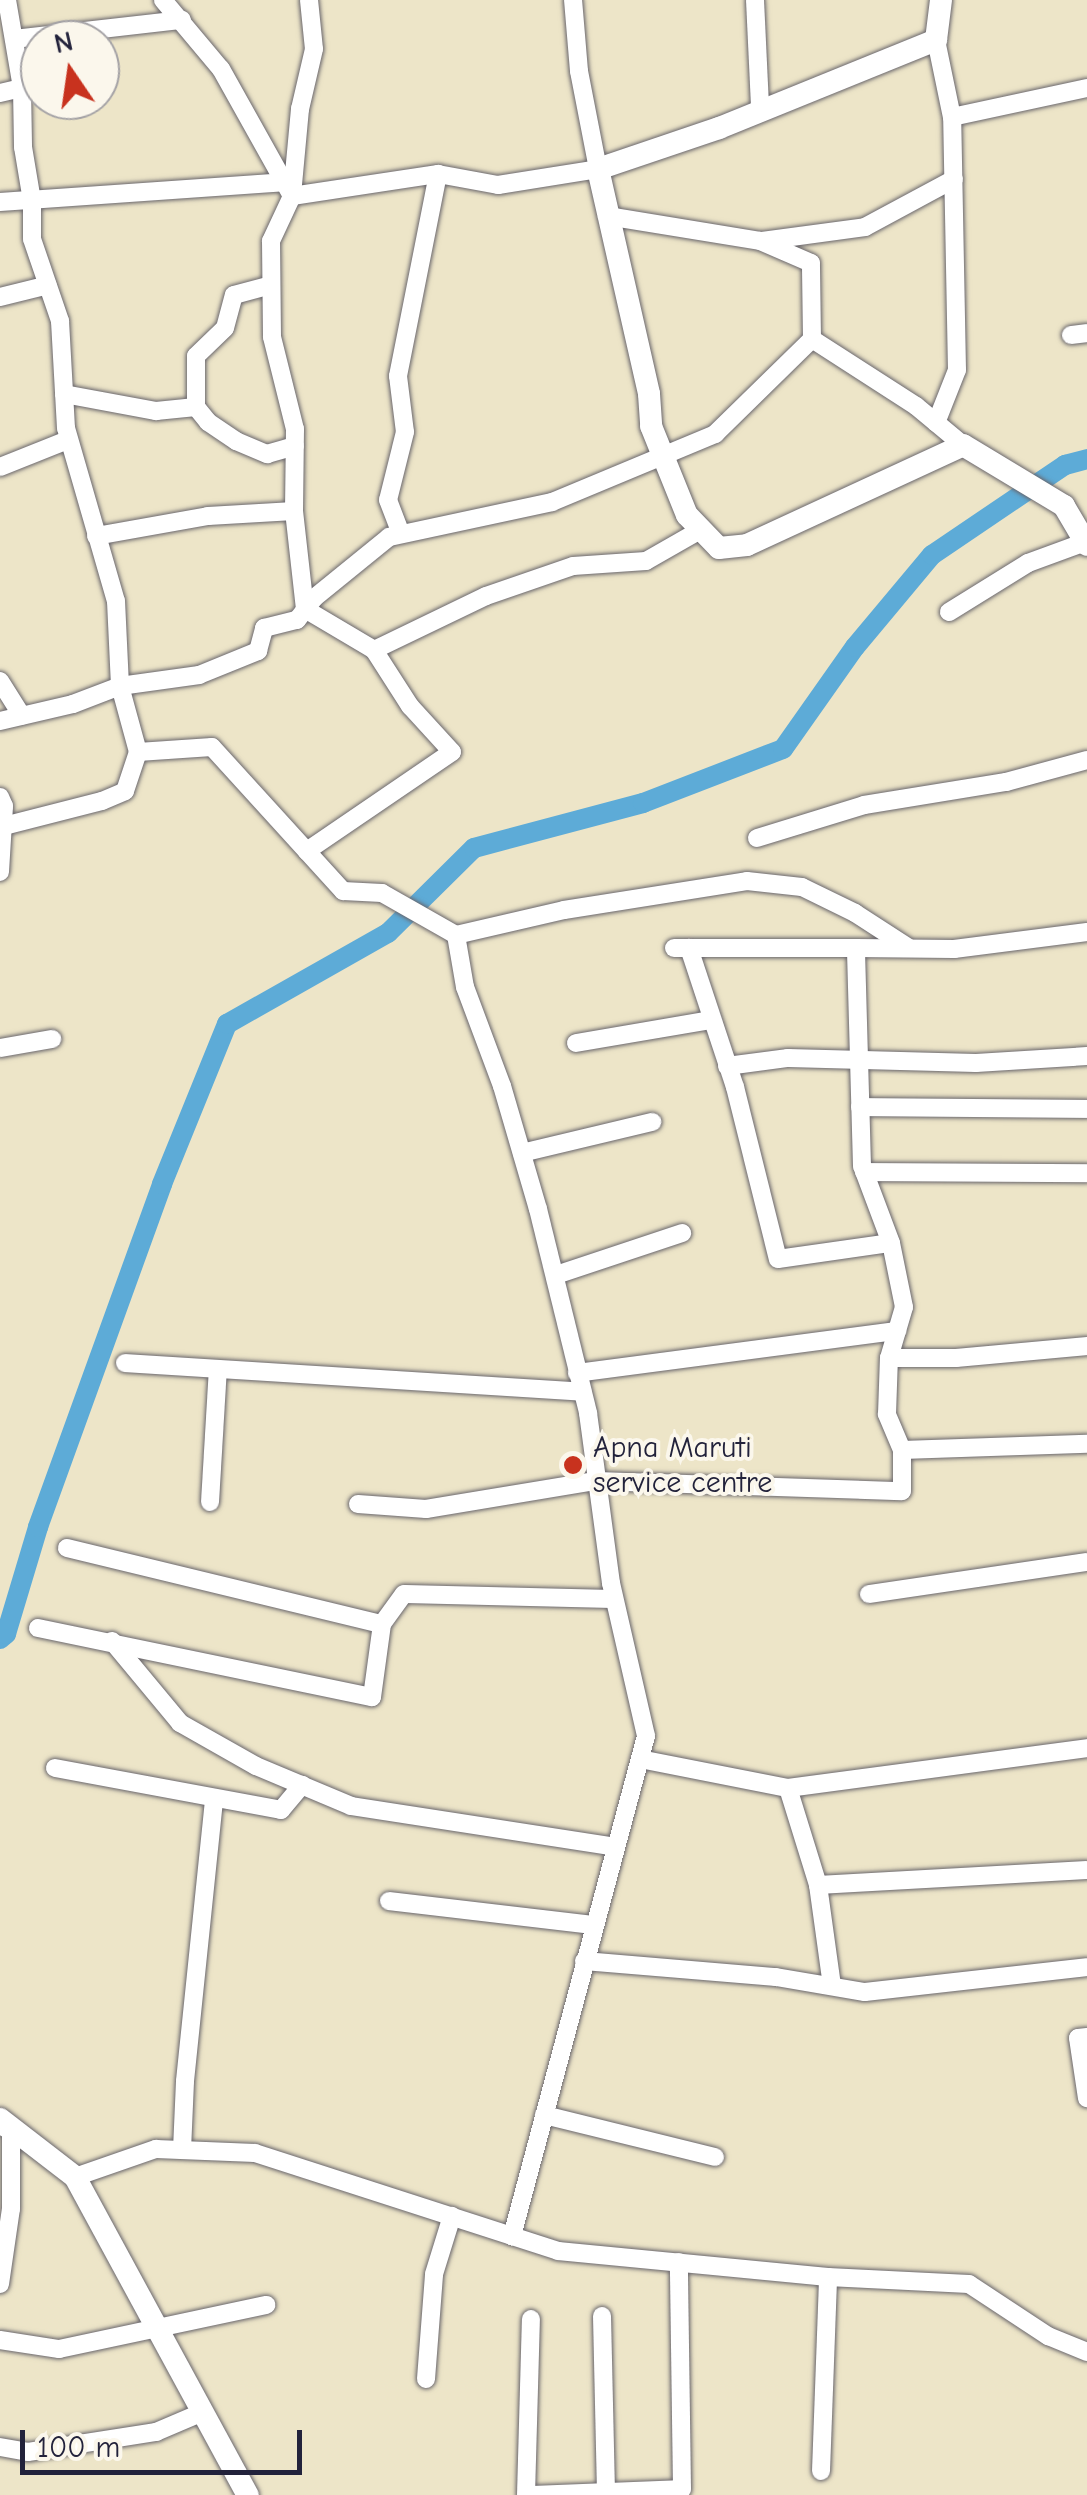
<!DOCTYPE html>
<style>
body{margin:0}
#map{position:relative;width:1087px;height:2495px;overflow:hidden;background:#ede5c8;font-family:"Comic Neue",sans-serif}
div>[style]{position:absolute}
.canal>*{height:20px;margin:-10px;padding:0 10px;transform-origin:10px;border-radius:10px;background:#5dabd7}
.roads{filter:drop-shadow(0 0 2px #69666c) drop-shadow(0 0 2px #69666c)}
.minor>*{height:18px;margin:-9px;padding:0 9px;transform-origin:9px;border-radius:9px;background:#fff}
.tertiary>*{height:22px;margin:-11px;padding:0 11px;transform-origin:11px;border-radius:11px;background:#fff}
.dots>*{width:28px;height:28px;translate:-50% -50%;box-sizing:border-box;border:5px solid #fbf7ec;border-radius:50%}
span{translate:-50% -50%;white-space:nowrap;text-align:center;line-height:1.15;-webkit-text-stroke:8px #fbf7ec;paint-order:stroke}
.poi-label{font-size:30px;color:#22223b}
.left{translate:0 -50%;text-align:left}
.north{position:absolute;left:20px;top:20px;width:100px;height:100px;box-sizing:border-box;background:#fbf7ec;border:2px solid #a4a2a5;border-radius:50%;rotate:347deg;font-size:28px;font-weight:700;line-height:40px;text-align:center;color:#22223b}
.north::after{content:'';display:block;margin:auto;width:35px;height:45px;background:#c8321e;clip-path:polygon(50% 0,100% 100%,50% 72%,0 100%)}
.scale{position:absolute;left:20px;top:2430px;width:282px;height:45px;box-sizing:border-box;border:5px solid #22223b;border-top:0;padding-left:12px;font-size:30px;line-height:35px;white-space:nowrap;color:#22223b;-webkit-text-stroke:8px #fbf7ec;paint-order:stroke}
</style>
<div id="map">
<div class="canal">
<div style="left:0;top:1639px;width:8px;rotate:-40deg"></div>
<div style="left:6px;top:1634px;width:112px;rotate:-73.3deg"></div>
<div style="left:38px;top:1527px;width:365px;rotate:-70.1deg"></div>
<div style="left:162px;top:1184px;width:173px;rotate:-67.9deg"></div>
<div style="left:227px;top:1024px;width:185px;rotate:-29.5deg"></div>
<div style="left:388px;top:933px;width:121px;rotate:-44.7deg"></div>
<div style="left:474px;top:848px;width:175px;rotate:-14.9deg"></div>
<div style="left:643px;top:803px;width:150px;rotate:-21.1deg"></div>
<div style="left:783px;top:749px;width:125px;rotate:-54.8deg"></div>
<div style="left:855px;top:647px;width:120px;rotate:-50.1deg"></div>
<div style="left:932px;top:555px;width:161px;rotate:-34.1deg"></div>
<div style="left:1065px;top:465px;width:23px;rotate:-15deg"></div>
</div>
<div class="roads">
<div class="minor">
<div style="left:7px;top:0;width:89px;rotate:80.3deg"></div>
<div style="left:22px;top:88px;width:59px;rotate:89deg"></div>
<div style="left:23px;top:147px;width:55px;rotate:80.5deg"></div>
<div style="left:32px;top:201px;width:38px;rotate:90deg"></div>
<div style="left:32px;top:239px;width:87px;rotate:71.1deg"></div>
<div style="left:60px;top:321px;width:107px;rotate:86.8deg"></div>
<div style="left:66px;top:428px;width:180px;rotate:73.9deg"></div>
<div style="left:116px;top:601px;width:85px;rotate:87.3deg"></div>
<div style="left:120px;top:686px;width:68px;rotate:74.7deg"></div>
<div style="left:138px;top:752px;width:74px;rotate:-3.9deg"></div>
<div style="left:212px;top:747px;width:195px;rotate:47.7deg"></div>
<div style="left:343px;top:891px;width:39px;rotate:3deg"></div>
<div style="left:382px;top:893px;width:85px;rotate:29.6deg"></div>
<div style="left:456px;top:935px;width:53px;rotate:80.2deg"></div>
<div style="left:465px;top:987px;width:106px;rotate:69.5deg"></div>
<div style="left:502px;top:1086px;width:128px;rotate:73.7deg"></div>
<div style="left:538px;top:1209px;width:210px;rotate:76.2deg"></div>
<div style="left:588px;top:1413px;width:172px;rotate:82.3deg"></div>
<div style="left:611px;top:1583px;width:157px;rotate:77.1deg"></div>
<div style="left:646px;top:1736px;width:518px;rotate:105deg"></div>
<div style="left:163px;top:0;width:90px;rotate:50deg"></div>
<div style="left:221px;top:69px;width:145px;rotate:60.8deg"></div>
<div style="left:292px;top:196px;width:50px;rotate:115deg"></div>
<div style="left:271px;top:241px;width:96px;rotate:89.4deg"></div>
<div style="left:272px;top:337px;width:95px;rotate:76deg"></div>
<div style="left:295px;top:429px;width:82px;rotate:90.7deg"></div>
<div style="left:294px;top:511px;width:99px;rotate:83.6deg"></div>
<div style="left:305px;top:609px;width:80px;rotate:30.7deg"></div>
<div style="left:374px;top:650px;width:67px;rotate:57.3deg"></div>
<div style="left:410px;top:706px;width:62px;rotate:47.6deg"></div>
<div style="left:452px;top:752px;width:176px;rotate:145.7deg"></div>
<div style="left:309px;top:0;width:49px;rotate:84.2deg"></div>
<div style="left:314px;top:49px;width:62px;rotate:103.1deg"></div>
<div style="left:300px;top:109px;width:87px;rotate:95.3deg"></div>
<div style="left:292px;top:196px;width:148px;rotate:-8.6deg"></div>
<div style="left:438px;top:174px;width:206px;rotate:101.2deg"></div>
<div style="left:398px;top:376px;width:56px;rotate:82.9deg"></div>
<div style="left:405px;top:432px;width:70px;rotate:104deg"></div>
<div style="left:388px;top:500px;width:36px;rotate:69deg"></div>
<div style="left:755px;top:0;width:108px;rotate:87.3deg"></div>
<div style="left:14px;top:39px;width:169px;rotate:-6.5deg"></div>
<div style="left:936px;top:40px;width:79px;rotate:78.3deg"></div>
<div style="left:952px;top:117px;width:138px;rotate:-12.1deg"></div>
<div style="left:0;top:93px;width:23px;rotate:-13deg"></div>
<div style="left:438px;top:174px;width:61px;rotate:10.4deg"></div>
<div style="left:498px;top:185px;width:101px;rotate:-9.1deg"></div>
<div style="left:598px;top:169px;width:100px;rotate:-101deg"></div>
<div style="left:579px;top:71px;width:71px;rotate:-94.8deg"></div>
<div style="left:0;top:202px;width:284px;rotate:-4deg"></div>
<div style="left:762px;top:241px;width:104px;rotate:-7.7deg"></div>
<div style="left:865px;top:227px;width:101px;rotate:-28.3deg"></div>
<div style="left:0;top:297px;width:49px;rotate:-14deg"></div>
<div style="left:1071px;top:335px;width:16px;rotate:-7deg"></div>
<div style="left:812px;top:339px;width:124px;rotate:32.8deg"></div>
<div style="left:916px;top:406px;width:61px;rotate:39.7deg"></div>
<div style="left:64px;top:394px;width:94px;rotate:10.5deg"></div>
<div style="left:156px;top:411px;width:40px;rotate:-5.7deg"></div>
<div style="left:196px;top:407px;width:19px;rotate:51deg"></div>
<div style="left:208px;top:422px;width:34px;rotate:34deg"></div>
<div style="left:236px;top:441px;width:34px;rotate:23deg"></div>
<div style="left:267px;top:454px;width:29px;rotate:-16deg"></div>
<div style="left:196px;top:407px;width:51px;rotate:-90deg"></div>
<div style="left:196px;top:356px;width:40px;rotate:-44deg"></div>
<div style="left:225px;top:328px;width:34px;rotate:-75deg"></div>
<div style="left:234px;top:295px;width:38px;rotate:-15deg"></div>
<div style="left:936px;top:423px;width:57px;rotate:-68.4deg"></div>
<div style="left:957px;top:370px;width:253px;rotate:-91.1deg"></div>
<div style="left:0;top:467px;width:73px;rotate:-21.7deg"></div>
<div style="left:96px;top:536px;width:114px;rotate:-10.1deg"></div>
<div style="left:208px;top:516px;width:86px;rotate:-3.3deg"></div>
<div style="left:949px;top:612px;width:93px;rotate:-31.8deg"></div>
<div style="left:1028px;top:563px;width:61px;rotate:-20.2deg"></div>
<div style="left:374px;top:650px;width:124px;rotate:-25.7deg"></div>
<div style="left:486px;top:596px;width:92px;rotate:-19deg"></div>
<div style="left:573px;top:566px;width:73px;rotate:-3.9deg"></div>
<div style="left:646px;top:561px;width:64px;rotate:-29.7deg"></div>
<div style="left:0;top:681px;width:41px;rotate:57.8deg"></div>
<div style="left:0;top:721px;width:75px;rotate:-13.1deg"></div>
<div style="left:73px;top:704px;width:50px;rotate:-21deg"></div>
<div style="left:120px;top:686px;width:80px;rotate:-7.9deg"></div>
<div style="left:199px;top:675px;width:64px;rotate:-22.1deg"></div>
<div style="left:258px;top:651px;width:24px;rotate:-75deg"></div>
<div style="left:264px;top:628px;width:34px;rotate:-14deg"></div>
<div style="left:297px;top:620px;width:28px;rotate:-52deg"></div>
<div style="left:314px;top:598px;width:97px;rotate:-39.1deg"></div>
<div style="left:389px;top:537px;width:167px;rotate:-12.1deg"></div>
<div style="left:552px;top:502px;width:177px;rotate:-22.6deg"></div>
<div style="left:715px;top:434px;width:136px;rotate:-44.4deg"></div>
<div style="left:812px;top:339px;width:76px;rotate:-90.8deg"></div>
<div style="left:811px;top:263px;width:56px;rotate:-156.7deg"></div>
<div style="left:760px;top:241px;width:155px;rotate:-170.7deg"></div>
<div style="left:0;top:797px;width:10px;rotate:66deg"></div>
<div style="left:4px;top:806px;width:66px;rotate:93.5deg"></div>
<div style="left:0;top:827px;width:105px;rotate:-14.3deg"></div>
<div style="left:102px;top:801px;width:25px;rotate:-23deg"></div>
<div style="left:125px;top:791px;width:41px;rotate:-71.6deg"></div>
<div style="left:757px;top:838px;width:112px;rotate:-17.1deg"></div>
<div style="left:864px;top:805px;width:144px;rotate:-9.2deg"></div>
<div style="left:1006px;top:782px;width:84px;rotate:-15.2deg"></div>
<div style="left:456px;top:935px;width:111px;rotate:-13deg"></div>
<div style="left:564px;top:910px;width:185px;rotate:-9deg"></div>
<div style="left:747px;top:881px;width:55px;rotate:6.2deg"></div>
<div style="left:802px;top:887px;width:59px;rotate:26.1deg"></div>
<div style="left:855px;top:913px;width:64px;rotate:32.9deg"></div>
<div style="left:674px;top:948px;width:182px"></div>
<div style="left:689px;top:948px;width:146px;rotate:71.7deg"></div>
<div style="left:735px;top:1087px;width:177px;rotate:76deg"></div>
<div style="left:778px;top:1259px;width:114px;rotate:-8.1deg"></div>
<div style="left:576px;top:1043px;width:136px;rotate:-9.7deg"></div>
<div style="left:0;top:1048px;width:53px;rotate:-9.8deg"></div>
<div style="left:727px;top:1066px;width:62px;rotate:-7.5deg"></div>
<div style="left:788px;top:1058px;width:188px;rotate:1.5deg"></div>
<div style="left:976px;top:1063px;width:111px;rotate:-3.6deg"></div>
<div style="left:860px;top:1107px;width:227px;rotate:0.5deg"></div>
<div style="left:522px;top:1153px;width:134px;rotate:-13.4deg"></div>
<div style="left:864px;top:1172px;width:223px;rotate:0.3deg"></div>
<div style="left:556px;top:1275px;width:133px;rotate:-18.4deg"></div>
<div style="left:889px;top:1358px;width:53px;rotate:-73.6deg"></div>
<div style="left:904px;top:1307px;width:65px;rotate:-101.5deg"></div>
<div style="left:891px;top:1243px;width:82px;rotate:-110.6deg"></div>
<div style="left:862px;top:1166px;width:218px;rotate:-91.6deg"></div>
<div style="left:856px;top:948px;width:98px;rotate:0.6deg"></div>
<div style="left:954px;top:949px;width:134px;rotate:-7.3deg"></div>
<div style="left:125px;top:1363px;width:458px;rotate:3.6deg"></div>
<div style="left:577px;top:1373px;width:323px;rotate:-7.5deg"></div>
<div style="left:902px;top:1450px;width:39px;rotate:-113deg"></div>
<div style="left:887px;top:1414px;width:56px;rotate:-88deg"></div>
<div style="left:889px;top:1358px;width:67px"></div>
<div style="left:956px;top:1358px;width:132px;rotate:-5.2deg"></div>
<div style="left:210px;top:1502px;width:133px;rotate:-86.6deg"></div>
<div style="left:358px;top:1504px;width:68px;rotate:4.2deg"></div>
<div style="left:426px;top:1509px;width:172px;rotate:-9.4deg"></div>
<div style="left:596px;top:1481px;width:306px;rotate:1.9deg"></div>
<div style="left:902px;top:1491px;width:41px;rotate:-90deg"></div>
<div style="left:902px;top:1450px;width:185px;rotate:-1.9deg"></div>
<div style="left:67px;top:1548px;width:324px;rotate:13.6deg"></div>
<div style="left:382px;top:1624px;width:37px;rotate:-54deg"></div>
<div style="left:404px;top:1594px;width:210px;rotate:1.4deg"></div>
<div style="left:869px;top:1594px;width:220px;rotate:-8.4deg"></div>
<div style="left:38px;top:1628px;width:341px;rotate:11.7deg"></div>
<div style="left:372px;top:1697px;width:74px;rotate:-82.2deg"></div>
<div style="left:112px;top:1641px;width:107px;rotate:50.3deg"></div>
<div style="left:180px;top:1723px;width:87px;rotate:29.5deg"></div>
<div style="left:256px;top:1766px;width:103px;rotate:22.8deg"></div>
<div style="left:351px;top:1806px;width:267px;rotate:8.8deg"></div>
<div style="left:640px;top:1759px;width:151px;rotate:11.1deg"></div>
<div style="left:788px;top:1788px;width:302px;rotate:-7.6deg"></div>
<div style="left:55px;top:1768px;width:230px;rotate:10.5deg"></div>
<div style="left:281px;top:1810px;width:33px;rotate:-50deg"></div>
<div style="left:788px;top:1788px;width:102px;rotate:72.8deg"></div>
<div style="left:818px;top:1885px;width:102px;rotate:82.1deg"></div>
<div style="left:818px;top:1885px;width:269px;rotate:-3.2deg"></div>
<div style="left:389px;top:1901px;width:205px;rotate:6.7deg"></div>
<div style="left:584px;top:1961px;width:193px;rotate:4.8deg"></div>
<div style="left:776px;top:1977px;width:90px;rotate:9.6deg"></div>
<div style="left:865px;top:1992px;width:223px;rotate:-6.4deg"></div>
<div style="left:1087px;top:2037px;width:9px;rotate:174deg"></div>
<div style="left:1078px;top:2038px;width:61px;rotate:81.5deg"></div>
<div style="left:544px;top:2115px;width:176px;rotate:13.8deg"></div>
<div style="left:182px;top:2150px;width:69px;rotate:-87.5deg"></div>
<div style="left:185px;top:2081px;width:284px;rotate:-84.1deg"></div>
<div style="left:75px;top:2177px;width:86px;rotate:-19.1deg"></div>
<div style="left:156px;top:2149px;width:99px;rotate:2.3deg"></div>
<div style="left:255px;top:2153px;width:318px;rotate:17.9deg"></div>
<div style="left:558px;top:2251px;width:271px;rotate:5.5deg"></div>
<div style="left:828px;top:2277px;width:141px;rotate:2.8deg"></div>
<div style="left:969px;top:2284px;width:95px;rotate:33.4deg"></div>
<div style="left:1048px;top:2336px;width:42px;rotate:22.3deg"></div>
<div style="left:0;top:2284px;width:76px;rotate:-81.7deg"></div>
<div style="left:11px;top:2209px;width:82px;rotate:-90deg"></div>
<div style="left:11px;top:2127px;width:6px;rotate:171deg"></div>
<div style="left:602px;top:2316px;width:176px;rotate:88.7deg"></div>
<div style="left:0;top:2340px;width:60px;rotate:8.7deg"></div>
<div style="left:59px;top:2349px;width:212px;rotate:-12deg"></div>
<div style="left:426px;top:2379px;width:105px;rotate:-85.6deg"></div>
<div style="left:434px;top:2274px;width:61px;rotate:-72.8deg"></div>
<div style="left:0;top:2447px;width:28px;rotate:10deg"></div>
<div style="left:28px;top:2452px;width:130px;rotate:-8.9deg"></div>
<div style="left:156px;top:2432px;width:51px;rotate:-23.1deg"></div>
<div style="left:821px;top:2471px;width:194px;rotate:-87.9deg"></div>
<div style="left:526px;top:2495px;width:176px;rotate:-88.4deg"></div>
<div style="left:535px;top:2495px;width:147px;rotate:-2.3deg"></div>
<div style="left:682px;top:2489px;width:227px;rotate:-90.8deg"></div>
</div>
<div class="tertiary">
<div style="left:941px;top:0;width:40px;rotate:97.1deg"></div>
<div style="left:936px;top:40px;width:234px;rotate:157.9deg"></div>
<div style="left:719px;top:128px;width:128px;rotate:161.3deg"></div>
<div style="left:598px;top:169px;width:231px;rotate:77.2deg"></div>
<div style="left:649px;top:394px;width:32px;rotate:86deg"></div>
<div style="left:651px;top:426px;width:96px;rotate:68deg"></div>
<div style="left:687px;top:515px;width:46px;rotate:45.9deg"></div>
<div style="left:719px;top:548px;width:28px;rotate:-6deg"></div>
<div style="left:747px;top:545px;width:238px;rotate:-24.8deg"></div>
<div style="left:963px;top:445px;width:118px;rotate:31.1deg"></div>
<div style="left:1064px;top:506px;width:45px;rotate:59.5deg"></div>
<div style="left:0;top:2119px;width:95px;rotate:37.7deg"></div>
<div style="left:75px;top:2177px;width:362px;rotate:61.5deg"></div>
</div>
</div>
<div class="dots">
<div style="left:573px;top:1465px;background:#c8321e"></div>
</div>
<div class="poi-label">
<span class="left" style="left:593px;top:1465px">Apna Maruti<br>service centre</span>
</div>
<div class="north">N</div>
<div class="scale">100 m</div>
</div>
